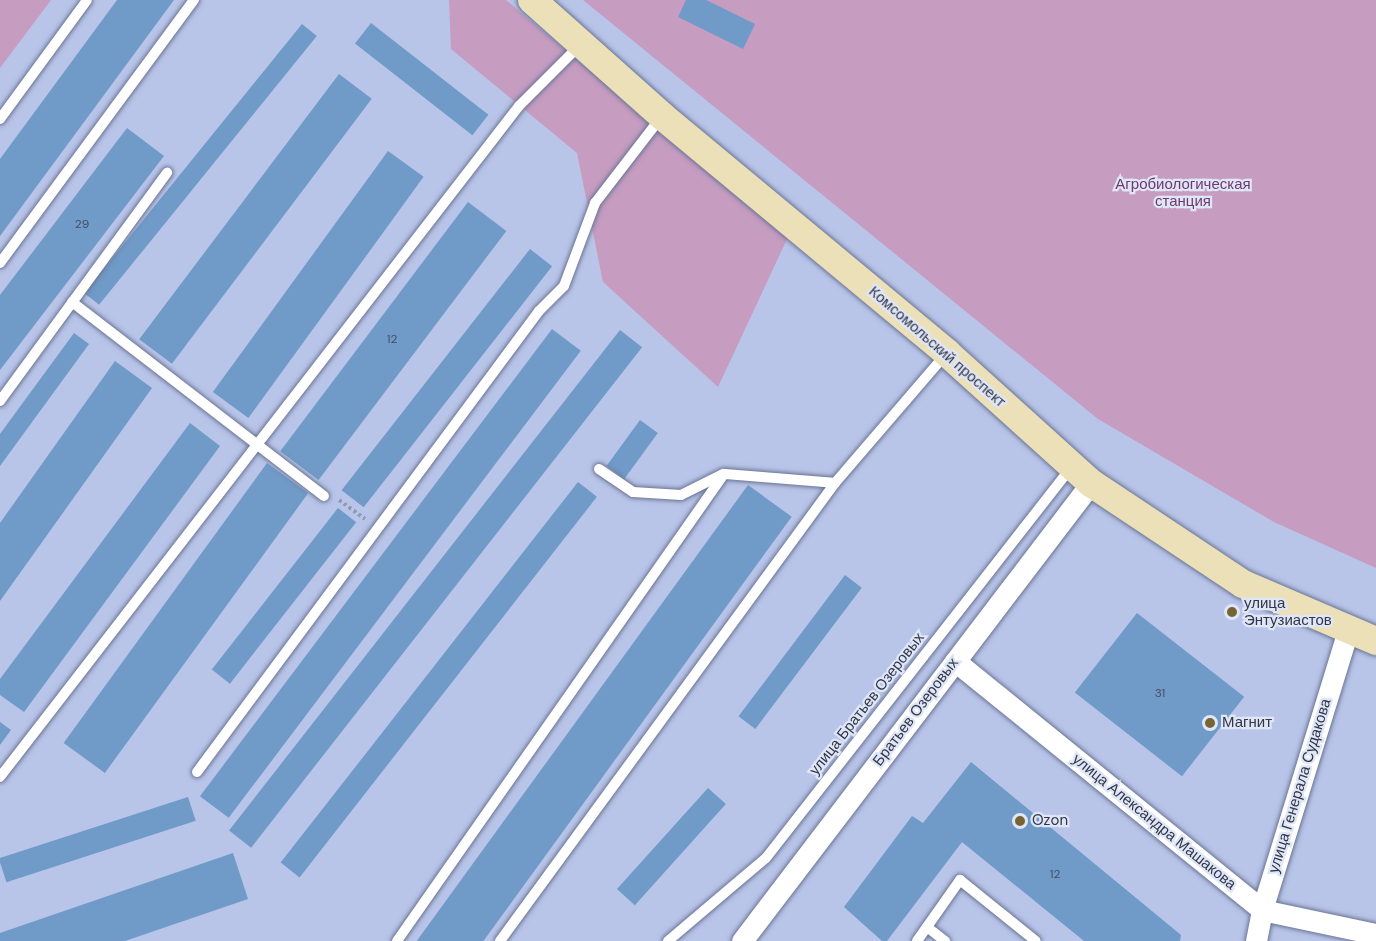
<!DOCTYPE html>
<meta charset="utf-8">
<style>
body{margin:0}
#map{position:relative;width:1376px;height:941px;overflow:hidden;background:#b8c4e8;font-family:"DM Sans",sans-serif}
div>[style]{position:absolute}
.green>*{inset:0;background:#c69cc1}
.building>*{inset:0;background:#709ac7;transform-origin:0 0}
.path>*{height:4px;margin-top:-2px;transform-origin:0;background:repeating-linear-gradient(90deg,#909ab7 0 3px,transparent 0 6px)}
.roads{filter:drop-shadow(0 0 2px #6a7595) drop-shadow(0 0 2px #6a7595)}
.lane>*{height:10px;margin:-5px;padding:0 5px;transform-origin:5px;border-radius:5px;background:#fff}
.street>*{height:21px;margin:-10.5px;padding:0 10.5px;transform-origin:10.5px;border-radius:10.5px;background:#fff}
.secondary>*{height:28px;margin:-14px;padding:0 14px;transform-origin:14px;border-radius:14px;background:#ebe0b8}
.dots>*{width:16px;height:16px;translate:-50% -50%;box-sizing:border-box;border:3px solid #dfe6f8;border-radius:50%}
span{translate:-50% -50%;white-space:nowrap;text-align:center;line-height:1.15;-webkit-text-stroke:4.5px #dfe6f8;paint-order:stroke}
.number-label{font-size:12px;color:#425066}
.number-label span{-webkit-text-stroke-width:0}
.park-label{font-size:15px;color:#73386e}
.street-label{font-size:15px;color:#323745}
.poi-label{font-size:15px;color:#323745}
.left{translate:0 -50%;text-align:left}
</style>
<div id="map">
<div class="green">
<div style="clip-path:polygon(0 0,51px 0,0 68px)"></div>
<div style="clip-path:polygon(449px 0,506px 0,788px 237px,718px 387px,603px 282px,577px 153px,451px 49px)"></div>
<div style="clip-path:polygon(583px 0,1376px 0,1376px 568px,1274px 522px,1098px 419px)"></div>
</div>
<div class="building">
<div style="clip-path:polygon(117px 0,174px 0,0 236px,0 159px)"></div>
<div style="clip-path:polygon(686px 0,706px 0,755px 24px,743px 49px,678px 17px)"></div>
<div style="left:371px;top:23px;width:149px;height:26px;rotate:38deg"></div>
<div style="left:302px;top:24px;width:19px;height:346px;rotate:39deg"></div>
<div style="left:339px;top:74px;width:41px;height:332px;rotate:37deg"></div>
<div style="clip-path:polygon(127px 128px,164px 156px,0 370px,0 295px)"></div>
<div style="left:388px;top:151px;width:44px;height:298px;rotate:36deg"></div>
<div style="left:468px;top:202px;width:48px;height:312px;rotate:37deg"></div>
<div style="left:530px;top:249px;width:28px;height:306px;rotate:38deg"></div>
<div style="left:552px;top:329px;width:36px;height:585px;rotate:37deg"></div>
<div style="left:620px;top:330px;width:28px;height:635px;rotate:38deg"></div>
<div style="clip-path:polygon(74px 333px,89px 344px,0 466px,0 434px)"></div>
<div style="clip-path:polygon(115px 361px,152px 388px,0 601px,0 523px)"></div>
<div style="left:640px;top:420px;width:22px;height:57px;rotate:36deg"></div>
<div style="clip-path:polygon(190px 423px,220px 446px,24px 712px,0 695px,0 679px)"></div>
<div style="left:267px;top:463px;width:51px;height:346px;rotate:36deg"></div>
<div style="left:578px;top:482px;width:24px;height:483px;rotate:38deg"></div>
<div style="left:748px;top:485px;width:54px;height:565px;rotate:36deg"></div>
<div style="left:338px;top:508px;width:23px;height:205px;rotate:38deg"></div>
<div style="left:845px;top:575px;width:21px;height:177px;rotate:37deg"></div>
<div style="left:1137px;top:613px;width:136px;height:101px;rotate:38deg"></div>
<div style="clip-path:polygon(0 722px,11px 730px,0 745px)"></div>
<div style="clip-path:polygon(971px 762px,1181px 935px,1180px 941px,1084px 941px,962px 842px,887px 941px,882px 941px,844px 907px,912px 816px,923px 823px)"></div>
<div style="left:708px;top:788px;width:24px;height:136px;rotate:42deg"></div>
<div style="left:188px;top:797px;width:25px;height:199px;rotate:72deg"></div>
<div style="clip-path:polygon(233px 853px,248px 899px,125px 941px,0 941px,0 933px)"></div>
</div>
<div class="path">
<div style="left:339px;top:500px;width:32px;rotate:36deg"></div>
</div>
<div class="roads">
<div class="lane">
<div style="left:0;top:119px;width:147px;rotate:-53.8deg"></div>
<div style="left:0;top:263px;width:327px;rotate:-53.6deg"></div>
<div style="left:72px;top:302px;width:318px;rotate:37.6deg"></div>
<div style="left:0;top:401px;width:283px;rotate:-53.8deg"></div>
<div style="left:599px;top:469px;width:41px;rotate:34.1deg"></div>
<div style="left:633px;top:492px;width:48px;rotate:3.6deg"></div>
<div style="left:681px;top:495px;width:47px;rotate:-26.6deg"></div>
<div style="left:197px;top:772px;width:574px;rotate:-53.43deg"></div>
<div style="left:539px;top:311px;width:35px;rotate:-45deg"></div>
<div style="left:564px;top:286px;width:89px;rotate:-69.5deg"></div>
<div style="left:595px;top:203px;width:110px;rotate:-52.4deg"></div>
<div style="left:0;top:777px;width:848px;rotate:-52.28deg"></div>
<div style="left:519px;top:106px;width:88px;rotate:-45deg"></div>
<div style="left:927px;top:927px;width:23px;rotate:38deg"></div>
<div style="left:397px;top:941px;width:570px;rotate:-55deg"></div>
<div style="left:724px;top:474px;width:111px;rotate:4.6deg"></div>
<div style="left:835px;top:483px;width:172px;rotate:-49.3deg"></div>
<div style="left:500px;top:941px;width:567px;rotate:-53.82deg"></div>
<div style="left:668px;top:941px;width:128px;rotate:-40.3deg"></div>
<div style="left:766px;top:858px;width:496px;rotate:-52deg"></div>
<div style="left:917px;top:941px;width:75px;rotate:-54.8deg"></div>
<div style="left:960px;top:880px;width:97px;rotate:38.8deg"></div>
</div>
<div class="street">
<div style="left:955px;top:661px;width:395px;rotate:39deg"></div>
<div style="left:1262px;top:910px;width:116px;rotate:11.9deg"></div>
<div style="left:742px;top:941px;width:576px;rotate:-52.69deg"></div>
<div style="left:1256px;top:941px;width:32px;rotate:-79deg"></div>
<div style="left:1262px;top:910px;width:292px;rotate:-72.9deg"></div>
</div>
<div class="secondary">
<div style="left:532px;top:0;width:174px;rotate:41.7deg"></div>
<div style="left:662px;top:116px;width:371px;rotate:39.7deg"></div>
<div style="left:947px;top:353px;width:194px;rotate:42.1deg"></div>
<div style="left:1091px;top:483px;width:182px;rotate:33.6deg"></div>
<div style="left:1243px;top:584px;width:145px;rotate:23.2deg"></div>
</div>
</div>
<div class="dots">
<div style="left:1232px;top:612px;background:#776533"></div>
<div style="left:1210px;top:723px;background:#776533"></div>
<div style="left:1020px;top:821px;background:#776533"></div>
</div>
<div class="number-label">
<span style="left:82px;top:225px">29</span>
<span style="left:392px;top:340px">12</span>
<span style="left:1160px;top:694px">31</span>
<span style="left:1055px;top:875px">12</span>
</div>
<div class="park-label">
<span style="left:1183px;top:193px">Агробиологическая<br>станция</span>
</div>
<div class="street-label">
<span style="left:937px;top:347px;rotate:41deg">Комсомольский проспект</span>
<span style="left:867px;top:704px;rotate:-52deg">улица Братьев Озеровых</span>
<span style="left:916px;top:712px;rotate:-53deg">Братьев Озеровых</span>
<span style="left:1300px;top:786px;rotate:-73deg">улица Генерала Судакова</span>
<span style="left:1154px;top:822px;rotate:39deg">улица Александра Машакова</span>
</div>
<div class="poi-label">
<span class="left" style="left:1244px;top:612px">улица<br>Энтузиастов</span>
<span class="left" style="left:1222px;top:723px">Магнит</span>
<span class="left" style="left:1032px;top:821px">Ozon</span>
</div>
</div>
